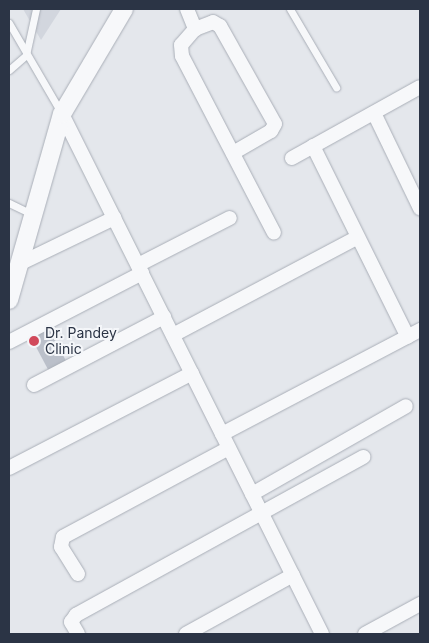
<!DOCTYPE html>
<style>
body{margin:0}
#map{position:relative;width:429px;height:643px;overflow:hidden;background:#e4e7ec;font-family:Inter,sans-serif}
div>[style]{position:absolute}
.built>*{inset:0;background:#d2d6de}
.building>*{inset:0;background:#bbc0ca;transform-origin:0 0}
.roads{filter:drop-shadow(0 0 1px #a9aeb7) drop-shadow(0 0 1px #a9aeb7)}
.service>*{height:7px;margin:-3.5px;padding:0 3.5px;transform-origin:3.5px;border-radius:3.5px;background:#f7f8fa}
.minor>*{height:14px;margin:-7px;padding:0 7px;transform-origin:7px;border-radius:7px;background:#f7f8fa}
.tertiary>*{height:18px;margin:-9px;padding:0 9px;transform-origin:9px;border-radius:9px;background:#f7f8fa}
.dots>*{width:14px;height:14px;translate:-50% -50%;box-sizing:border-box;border:2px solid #f4f6f9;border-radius:50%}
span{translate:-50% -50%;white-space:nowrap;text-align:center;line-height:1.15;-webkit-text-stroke:4px #f4f6f9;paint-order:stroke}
.poi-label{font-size:14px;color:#2b3445}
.left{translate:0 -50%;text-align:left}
.frame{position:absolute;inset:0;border:10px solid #2b3445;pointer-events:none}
</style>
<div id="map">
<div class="built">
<div style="clip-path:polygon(23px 9px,61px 9px,41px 40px)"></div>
</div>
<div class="building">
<div style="left:47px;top:325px;width:43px;height:20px;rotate:62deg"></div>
</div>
<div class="roads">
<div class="service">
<div style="left:290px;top:9px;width:91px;rotate:59.5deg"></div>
<div style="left:9px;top:23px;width:105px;rotate:59.8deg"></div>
<div style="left:9px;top:70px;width:23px;rotate:-41deg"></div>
<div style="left:26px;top:55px;width:47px;rotate:-77.7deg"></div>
<div style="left:9px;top:203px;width:25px;rotate:26deg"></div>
</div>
<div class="minor">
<div style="left:187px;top:9px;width:22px;rotate:68deg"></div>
<div style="left:195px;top:29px;width:21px;rotate:131deg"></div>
<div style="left:181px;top:45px;width:11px;rotate:85deg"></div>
<div style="left:182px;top:56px;width:199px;rotate:62.5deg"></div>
<div style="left:195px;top:29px;width:19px;rotate:-21deg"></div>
<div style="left:213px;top:22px;width:8px;rotate:30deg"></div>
<div style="left:220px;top:26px;width:112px;rotate:60.7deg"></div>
<div style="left:275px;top:124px;width:8px;rotate:120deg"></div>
<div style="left:271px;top:131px;width:44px;rotate:149.9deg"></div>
<div style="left:374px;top:113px;width:106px;rotate:64.2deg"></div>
<div style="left:62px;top:114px;width:581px;rotate:63.43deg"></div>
<div style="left:313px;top:146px;width:213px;rotate:63.6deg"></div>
<div style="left:292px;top:158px;width:146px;rotate:-29deg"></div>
<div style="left:19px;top:264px;width:106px;rotate:-25.8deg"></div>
<div style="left:138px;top:265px;width:103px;rotate:-27.1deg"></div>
<div style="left:173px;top:335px;width:209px;rotate:-27.9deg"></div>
<div style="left:9px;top:342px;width:150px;rotate:-27.4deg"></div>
<div style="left:34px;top:385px;width:147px;rotate:-27.6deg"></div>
<div style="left:222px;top:434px;width:224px;rotate:-27.7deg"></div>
<div style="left:9px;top:468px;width:206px;rotate:-27.4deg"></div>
<div style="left:252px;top:494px;width:177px;rotate:-29.7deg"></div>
<div style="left:78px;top:574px;width:32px;rotate:-122deg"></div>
<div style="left:61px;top:547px;width:10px;rotate:-79deg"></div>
<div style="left:63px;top:537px;width:188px;rotate:-28.2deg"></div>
<div style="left:78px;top:634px;width:14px;rotate:-120deg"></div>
<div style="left:71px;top:622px;width:9px;rotate:-54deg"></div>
<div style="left:76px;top:615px;width:328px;rotate:-28.8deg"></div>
<div style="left:186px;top:634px;width:122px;rotate:-28.9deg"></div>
<div style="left:365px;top:634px;width:63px;rotate:-28.6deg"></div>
</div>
<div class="tertiary">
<div style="left:9px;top:300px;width:193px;rotate:-74.1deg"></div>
<div style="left:62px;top:114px;width:122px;rotate:-59.4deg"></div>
</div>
</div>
<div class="dots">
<div style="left:34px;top:341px;background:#d1495b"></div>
</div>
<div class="poi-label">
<span class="left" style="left:45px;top:341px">Dr. Pandey<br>Clinic</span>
</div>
<div class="frame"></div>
</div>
